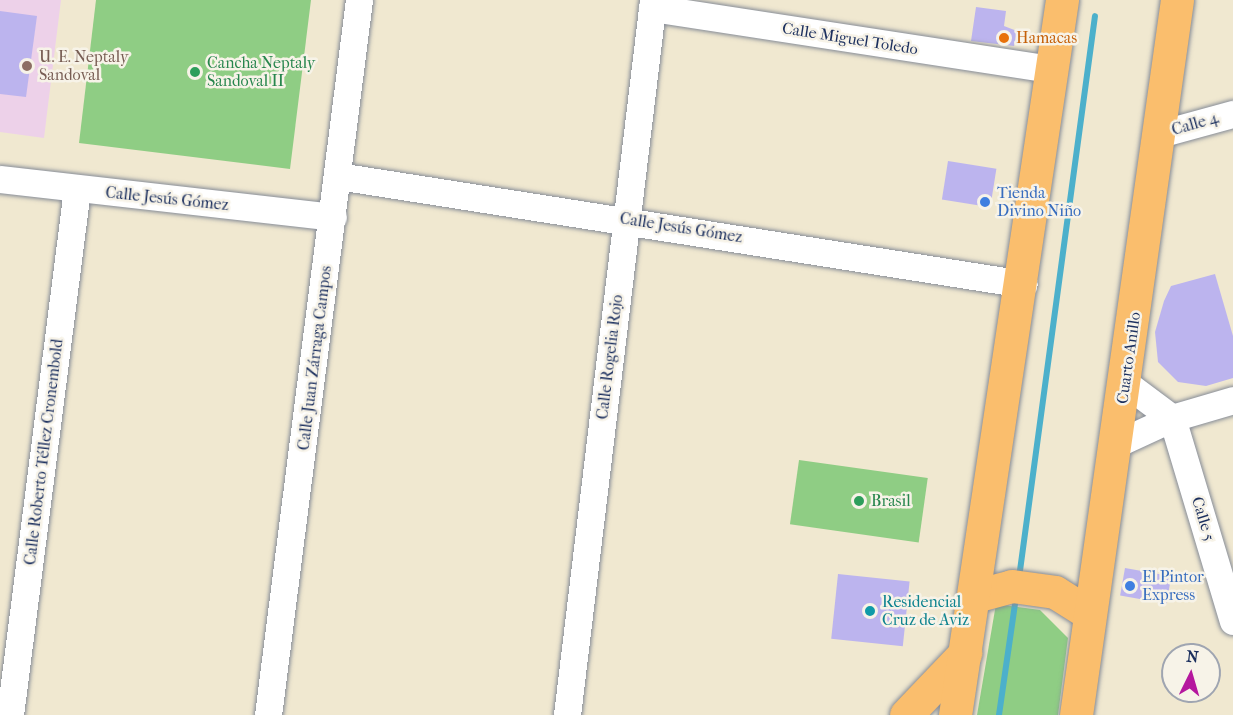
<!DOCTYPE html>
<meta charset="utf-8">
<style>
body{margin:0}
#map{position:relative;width:1233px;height:715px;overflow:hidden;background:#f0e8d0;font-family:"IM FELL French Canon",serif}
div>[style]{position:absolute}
.built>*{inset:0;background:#edd1e9}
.green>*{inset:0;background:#8fcd84;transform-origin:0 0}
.stream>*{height:6px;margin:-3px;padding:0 3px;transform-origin:3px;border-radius:3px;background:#4cb0cb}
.building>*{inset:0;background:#bcb4ee;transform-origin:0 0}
.roads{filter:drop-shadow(0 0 2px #868c97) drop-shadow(0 0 2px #868c97)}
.minor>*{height:27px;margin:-13.5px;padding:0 13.5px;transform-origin:13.5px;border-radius:13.5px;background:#fff}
.major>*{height:33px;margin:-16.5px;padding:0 16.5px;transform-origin:16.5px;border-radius:16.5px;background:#fabe6d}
.highway>*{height:33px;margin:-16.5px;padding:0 16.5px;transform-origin:16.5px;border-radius:16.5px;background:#fabe6d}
.dots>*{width:16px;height:16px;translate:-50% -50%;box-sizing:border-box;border:3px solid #f7f3e8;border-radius:50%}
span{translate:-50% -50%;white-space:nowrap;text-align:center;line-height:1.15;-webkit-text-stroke:5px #f7f3e8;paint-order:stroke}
.food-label{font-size:16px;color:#c56008}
.left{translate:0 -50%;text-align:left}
.street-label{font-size:16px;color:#1b2f5e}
.education-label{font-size:16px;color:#785e54}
.leisure-label{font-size:16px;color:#27864d}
.shop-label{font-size:16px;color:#366cbe}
.culture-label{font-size:16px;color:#0d838f}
.north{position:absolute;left:1161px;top:643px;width:60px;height:60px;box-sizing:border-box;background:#f7f3e8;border:2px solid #9fa5b1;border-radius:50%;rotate:5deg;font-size:16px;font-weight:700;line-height:24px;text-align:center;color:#1b2f5e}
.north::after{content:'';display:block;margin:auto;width:21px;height:27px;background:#b5179e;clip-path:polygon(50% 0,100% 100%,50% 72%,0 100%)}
</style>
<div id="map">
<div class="built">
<div style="clip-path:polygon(0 0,61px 0,44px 138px,0 132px)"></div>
</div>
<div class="green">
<div style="clip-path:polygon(96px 0,311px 0,290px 169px,79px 143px)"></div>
<div style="left:799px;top:460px;width:130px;height:65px;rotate:8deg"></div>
<div style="clip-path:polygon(996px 604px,1040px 610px,1068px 638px,1058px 715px,977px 715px)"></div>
</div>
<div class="stream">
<div style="left:1019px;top:578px;width:567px;rotate:-82.3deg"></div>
<div style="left:999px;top:715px;width:119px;rotate:-81.8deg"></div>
</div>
<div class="building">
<div style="clip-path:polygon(976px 7px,1006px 11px,1004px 26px,1017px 31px,1014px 46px,971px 41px)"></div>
<div style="clip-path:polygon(0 11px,37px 16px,26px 97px,0 94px)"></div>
<div style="left:948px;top:161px;width:49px;height:39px;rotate:9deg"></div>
<div style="clip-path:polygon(1215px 274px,1233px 336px,1233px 378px,1206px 386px,1178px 382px,1158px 362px,1155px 332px,1164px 301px,1171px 286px)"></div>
<div style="left:1125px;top:568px;width:47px;height:28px;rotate:10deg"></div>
<div style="left:838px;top:574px;width:72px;height:65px;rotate:6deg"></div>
</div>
<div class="roads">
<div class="minor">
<div style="left:652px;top:8px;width:402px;rotate:8.7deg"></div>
<div style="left:1156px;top:135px;width:80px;rotate:-15.3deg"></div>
<div style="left:338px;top:176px;width:694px;rotate:8.95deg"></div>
<div style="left:0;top:179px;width:335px;rotate:6.5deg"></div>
<div style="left:1125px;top:383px;width:59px;rotate:36.7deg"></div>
<div style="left:1172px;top:418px;width:212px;rotate:73.3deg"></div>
<div style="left:1116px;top:444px;width:62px;rotate:-24.9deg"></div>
<div style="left:1172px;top:418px;width:64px;rotate:-16.4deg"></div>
<div style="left:10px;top:715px;width:530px;rotate:-82.74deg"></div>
<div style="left:268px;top:715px;width:721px;rotate:-82.75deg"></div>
<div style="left:567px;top:715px;width:720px;rotate:-83.14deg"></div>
</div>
<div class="major">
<div style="left:906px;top:715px;width:86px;rotate:-46.4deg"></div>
</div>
<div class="highway">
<div style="left:975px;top:596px;width:38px;rotate:-15deg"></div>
<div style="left:1012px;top:586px;width:43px;rotate:7.9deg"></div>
<div style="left:1055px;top:592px;width:41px;rotate:32.2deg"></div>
<div style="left:955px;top:715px;width:723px;rotate:-81.49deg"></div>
<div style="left:1076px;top:715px;width:722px;rotate:-81.96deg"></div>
</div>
</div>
<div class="dots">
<div style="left:1004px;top:38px;background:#e8710a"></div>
<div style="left:27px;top:66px;background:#8d6e63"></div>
<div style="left:195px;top:72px;background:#2e9e5b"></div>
<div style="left:985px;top:202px;background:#3f7fe0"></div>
<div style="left:859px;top:501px;background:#2e9e5b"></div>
<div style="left:1130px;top:586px;background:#3f7fe0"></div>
<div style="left:870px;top:611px;background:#0f9aa8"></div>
</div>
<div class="food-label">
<span class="left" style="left:1016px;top:38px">Hamacas</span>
</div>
<div class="street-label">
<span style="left:850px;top:39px;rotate:9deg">Calle Miguel Toledo</span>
<span style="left:1195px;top:124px;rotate:-16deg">Calle 4</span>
<span style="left:167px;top:199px;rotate:6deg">Calle Jesús Gómez</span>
<span style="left:681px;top:228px;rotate:9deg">Calle Jesús Gómez</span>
<span style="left:610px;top:357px;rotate:-83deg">Calle Rogelia Rojo</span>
<span style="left:315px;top:358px;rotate:-83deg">Calle Juan Zárraga Campos</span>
<span style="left:1129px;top:358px;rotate:-82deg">Cuarto Anillo</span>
<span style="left:44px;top:452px;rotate:-83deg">Calle Roberto Téllez Cronembold</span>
<span style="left:1203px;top:519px;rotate:73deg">Calle 5</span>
</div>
<div class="education-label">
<span class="left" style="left:39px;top:66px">U. E. Neptaly<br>Sandoval</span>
</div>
<div class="leisure-label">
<span class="left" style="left:207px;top:72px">Cancha Neptaly<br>Sandoval II</span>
<span class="left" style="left:871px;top:501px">Brasil</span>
</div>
<div class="shop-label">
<span class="left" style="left:997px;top:202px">Tienda<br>Divino Niño</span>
<span class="left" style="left:1142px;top:586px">El Pintor<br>Express</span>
</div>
<div class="culture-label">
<span class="left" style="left:882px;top:611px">Residencial<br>Cruz de Aviz</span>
</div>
<div class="north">N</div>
</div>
